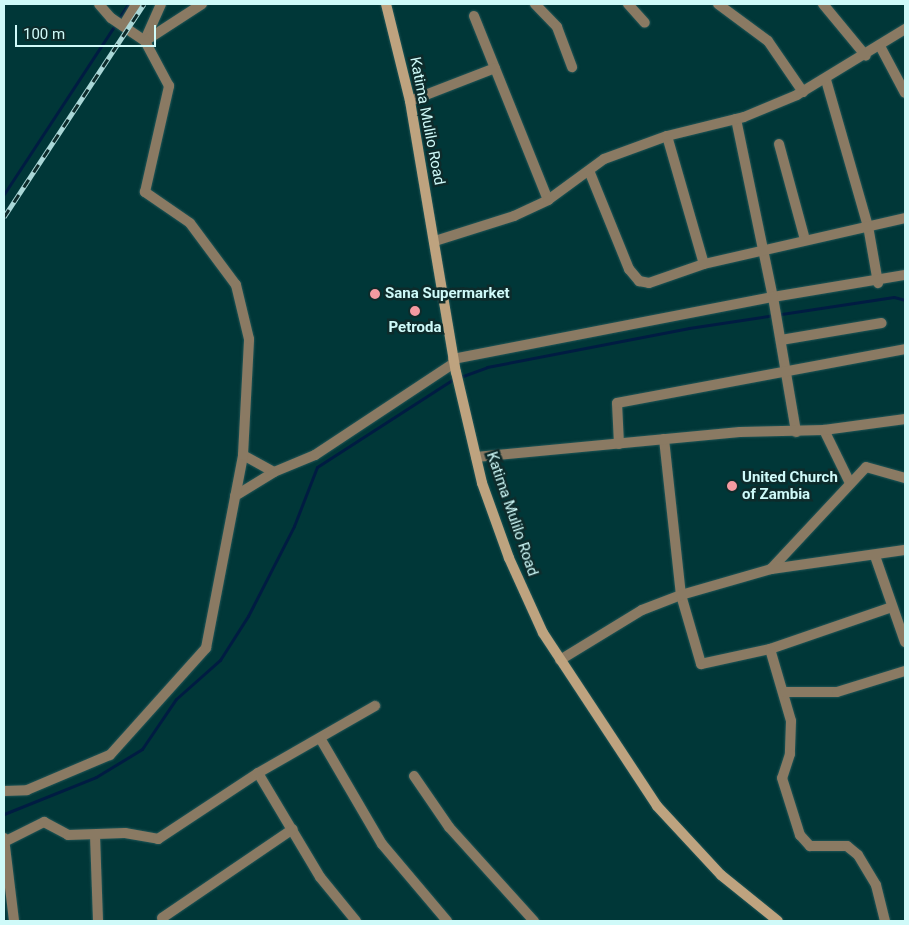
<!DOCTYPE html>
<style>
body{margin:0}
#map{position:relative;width:909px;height:925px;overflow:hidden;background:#003738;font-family:Roboto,sans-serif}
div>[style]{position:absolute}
.stream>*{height:3px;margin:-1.5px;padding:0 1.5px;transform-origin:1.5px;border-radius:1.5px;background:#001c42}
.roads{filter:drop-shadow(0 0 1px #215657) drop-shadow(0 0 1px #215657)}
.street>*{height:10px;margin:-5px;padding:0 5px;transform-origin:5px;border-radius:5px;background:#8a7a63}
.secondary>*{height:10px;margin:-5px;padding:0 5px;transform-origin:5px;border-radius:5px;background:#bea37f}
.rail>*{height:5px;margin-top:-2.5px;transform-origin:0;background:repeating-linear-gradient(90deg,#0d2b2b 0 9px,#aad7d7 0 18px);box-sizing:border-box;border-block:1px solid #aad7d7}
.dots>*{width:14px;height:14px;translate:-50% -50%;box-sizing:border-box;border:2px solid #0d2b2b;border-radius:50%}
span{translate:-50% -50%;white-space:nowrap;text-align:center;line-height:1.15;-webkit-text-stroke:5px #0d2b2b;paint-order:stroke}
.street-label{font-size:15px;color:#cffaf9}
.poi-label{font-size:15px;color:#cffaf9;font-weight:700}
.left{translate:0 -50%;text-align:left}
.frame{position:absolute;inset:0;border:5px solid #cffaf9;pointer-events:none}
.scale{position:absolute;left:15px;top:25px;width:141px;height:22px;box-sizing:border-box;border:2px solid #cffaf9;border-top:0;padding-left:6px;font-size:15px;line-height:18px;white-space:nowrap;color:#cffaf9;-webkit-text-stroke:4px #0d2b2b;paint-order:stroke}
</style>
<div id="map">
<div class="stream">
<div style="left:119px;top:18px;width:17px;rotate:-57deg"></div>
<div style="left:4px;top:194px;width:199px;rotate:-56.7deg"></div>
<div style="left:4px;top:814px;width:99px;rotate:-21.9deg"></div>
<div style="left:96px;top:777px;width:54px;rotate:-31.3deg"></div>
<div style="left:142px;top:749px;width:60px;rotate:-55.8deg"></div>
<div style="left:176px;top:699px;width:59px;rotate:-41.6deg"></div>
<div style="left:220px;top:660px;width:52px;rotate:-57.5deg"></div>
<div style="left:248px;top:616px;width:101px;rotate:-62.9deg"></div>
<div style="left:294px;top:526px;width:63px;rotate:-68.7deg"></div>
<div style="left:317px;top:467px;width:161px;rotate:-32.8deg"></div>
<div style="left:452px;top:380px;width:37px;rotate:-20deg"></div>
<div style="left:487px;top:367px;width:206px;rotate:-10.9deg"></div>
<div style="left:689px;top:328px;width:207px;rotate:-8.6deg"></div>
<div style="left:894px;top:297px;width:11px;rotate:15deg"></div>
</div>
<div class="roads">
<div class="street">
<div style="left:535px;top:4px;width:32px;rotate:46deg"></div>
<div style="left:557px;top:27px;width:43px;rotate:69.4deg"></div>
<div style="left:628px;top:4px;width:25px;rotate:48deg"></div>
<div style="left:718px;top:4px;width:62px;rotate:36.5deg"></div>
<div style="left:768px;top:41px;width:62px;rotate:55.5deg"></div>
<div style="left:823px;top:4px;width:67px;rotate:50.4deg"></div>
<div style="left:474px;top:16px;width:198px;rotate:68.1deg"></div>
<div style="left:123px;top:26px;width:26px;rotate:-59deg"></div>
<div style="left:145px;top:40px;width:39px;rotate:-66deg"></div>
<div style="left:145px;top:41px;width:68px;rotate:-33deg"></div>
<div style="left:880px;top:46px;width:53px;rotate:62deg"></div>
<div style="left:826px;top:80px;width:152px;rotate:74deg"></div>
<div style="left:868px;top:226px;width:58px;rotate:80deg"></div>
<div style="left:410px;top:101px;width:91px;rotate:-21.2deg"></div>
<div style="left:736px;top:119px;width:182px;rotate:78.3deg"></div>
<div style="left:773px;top:297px;width:134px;rotate:-9.5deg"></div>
<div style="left:667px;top:136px;width:133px;rotate:73.9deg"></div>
<div style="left:779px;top:144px;width:99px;rotate:74.8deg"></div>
<div style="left:590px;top:173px;width:104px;rotate:67.9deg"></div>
<div style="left:629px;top:269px;width:16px;rotate:50deg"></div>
<div style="left:639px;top:281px;width:10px;rotate:11deg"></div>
<div style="left:649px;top:283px;width:58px;rotate:-19.1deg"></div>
<div style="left:704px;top:264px;width:206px;rotate:-12.9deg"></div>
<div style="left:435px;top:241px;width:83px;rotate:-17.6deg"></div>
<div style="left:514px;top:216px;width:38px;rotate:-25deg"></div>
<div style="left:548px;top:200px;width:69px;rotate:-36.2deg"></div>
<div style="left:604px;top:159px;width:67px;rotate:-20.1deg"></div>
<div style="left:667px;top:136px;width:79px;rotate:-13.9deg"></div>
<div style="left:744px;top:117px;width:57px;rotate:-22.5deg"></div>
<div style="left:797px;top:95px;width:127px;rotate:-31.4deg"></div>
<div style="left:781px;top:340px;width:102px;rotate:-9.6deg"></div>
<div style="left:453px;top:359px;width:326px;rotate:-11deg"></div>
<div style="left:773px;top:297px;width:137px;rotate:80.3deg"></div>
<div style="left:824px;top:430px;width:59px;rotate:63.9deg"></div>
<div style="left:664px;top:439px;width:157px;rotate:83.8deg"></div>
<div style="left:681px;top:595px;width:72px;rotate:73.8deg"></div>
<div style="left:701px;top:664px;width:71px;rotate:-12.3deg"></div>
<div style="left:770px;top:649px;width:129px;rotate:-19deg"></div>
<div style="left:619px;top:444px;width:41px;rotate:-92.8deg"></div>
<div style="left:617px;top:403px;width:293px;rotate:-10.6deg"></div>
<div style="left:243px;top:455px;width:35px;rotate:29deg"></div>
<div style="left:274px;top:472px;width:44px;rotate:-22.5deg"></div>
<div style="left:315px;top:455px;width:167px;rotate:-33.5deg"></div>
<div style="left:476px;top:457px;width:265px;rotate:-5.4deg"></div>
<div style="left:740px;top:432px;width:84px;rotate:-1.4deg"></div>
<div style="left:824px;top:430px;width:82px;rotate:-7.7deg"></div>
<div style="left:235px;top:496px;width:46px;rotate:-31.6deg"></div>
<div style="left:875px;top:556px;width:91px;rotate:70.8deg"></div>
<div style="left:771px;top:569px;width:139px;rotate:-47deg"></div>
<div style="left:866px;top:467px;width:41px;rotate:15.8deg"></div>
<div style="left:770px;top:649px;width:75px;rotate:73.7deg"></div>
<div style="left:791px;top:721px;width:33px;rotate:92deg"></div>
<div style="left:790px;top:754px;width:25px;rotate:108deg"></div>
<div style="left:782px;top:778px;width:60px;rotate:72.5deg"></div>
<div style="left:800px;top:835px;width:15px;rotate:48deg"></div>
<div style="left:810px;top:846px;width:37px"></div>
<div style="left:847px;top:846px;width:14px;rotate:39deg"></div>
<div style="left:858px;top:855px;width:35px;rotate:59deg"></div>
<div style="left:876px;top:885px;width:37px;rotate:76deg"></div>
<div style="left:560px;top:660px;width:96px;rotate:-31.4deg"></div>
<div style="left:642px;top:610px;width:42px;rotate:-21deg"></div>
<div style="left:681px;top:595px;width:94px;rotate:-16.1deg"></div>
<div style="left:771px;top:569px;width:135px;rotate:-8.1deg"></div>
<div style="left:785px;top:692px;width:52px"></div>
<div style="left:837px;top:692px;width:71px;rotate:-17.2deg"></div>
<div style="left:320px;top:738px;width:123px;rotate:59.7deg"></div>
<div style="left:382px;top:844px;width:101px;rotate:49.8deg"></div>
<div style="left:258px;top:773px;width:121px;rotate:59.2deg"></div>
<div style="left:320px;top:877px;width:57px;rotate:50.7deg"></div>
<div style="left:414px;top:776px;width:62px;rotate:55.5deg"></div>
<div style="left:449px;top:827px;width:127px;rotate:47.9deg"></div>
<div style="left:4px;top:791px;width:23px;rotate:-2deg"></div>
<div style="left:27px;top:790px;width:90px;rotate:-22.9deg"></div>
<div style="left:110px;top:755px;width:144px;rotate:-48.1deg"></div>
<div style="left:206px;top:648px;width:197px;rotate:-79.1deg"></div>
<div style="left:243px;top:455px;width:116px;rotate:-87deg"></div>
<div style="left:249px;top:339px;width:56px;rotate:-103.5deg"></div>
<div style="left:236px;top:285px;width:77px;rotate:-126.6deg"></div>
<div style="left:190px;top:223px;width:55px;rotate:-145.4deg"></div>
<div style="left:145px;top:192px;width:109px;rotate:-77.2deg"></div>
<div style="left:169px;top:86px;width:51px;rotate:-118.1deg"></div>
<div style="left:145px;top:41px;width:41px;rotate:-145.9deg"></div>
<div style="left:111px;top:18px;width:18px;rotate:-131deg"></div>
<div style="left:95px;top:835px;width:86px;rotate:88deg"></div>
<div style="left:4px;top:838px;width:84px;rotate:83.1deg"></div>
<div style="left:4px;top:842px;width:45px;rotate:-26.6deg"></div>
<div style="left:44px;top:822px;width:27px;rotate:28deg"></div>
<div style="left:68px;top:835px;width:57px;rotate:-2deg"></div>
<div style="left:125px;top:833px;width:34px;rotate:10deg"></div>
<div style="left:158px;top:839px;width:120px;rotate:-33.4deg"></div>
<div style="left:258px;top:773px;width:135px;rotate:-29.8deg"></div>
<div style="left:162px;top:918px;width:158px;rotate:-34.2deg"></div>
</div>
<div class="secondary">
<div style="left:386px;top:4px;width:100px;rotate:76.1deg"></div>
<div style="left:410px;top:101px;width:275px;rotate:80.4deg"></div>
<div style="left:456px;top:372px;width:114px;rotate:76.8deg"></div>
<div style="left:482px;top:483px;width:80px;rotate:70.2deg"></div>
<div style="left:509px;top:558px;width:82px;rotate:65.6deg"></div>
<div style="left:543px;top:633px;width:207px;rotate:56.6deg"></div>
<div style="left:657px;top:806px;width:94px;rotate:47.2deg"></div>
<div style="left:721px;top:875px;width:73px;rotate:38.9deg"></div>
</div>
</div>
<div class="rail">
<div style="left:4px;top:217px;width:255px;rotate:-56.7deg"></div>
</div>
<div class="dots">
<div style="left:375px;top:294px;background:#f49aa1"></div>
<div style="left:415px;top:311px;background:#f49aa1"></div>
<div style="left:732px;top:486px;background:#f49aa1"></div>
</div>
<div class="street-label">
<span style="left:427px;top:121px;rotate:79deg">Katima Mulilo Road</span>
<span style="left:512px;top:514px;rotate:71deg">Katima Mulilo Road</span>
</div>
<div class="poi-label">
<span class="left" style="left:385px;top:294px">Sana Supermarket</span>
<span style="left:415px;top:328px">Petroda</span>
<span class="left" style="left:742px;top:486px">United Church<br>of Zambia</span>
</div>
<div class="frame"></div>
<div class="scale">100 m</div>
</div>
